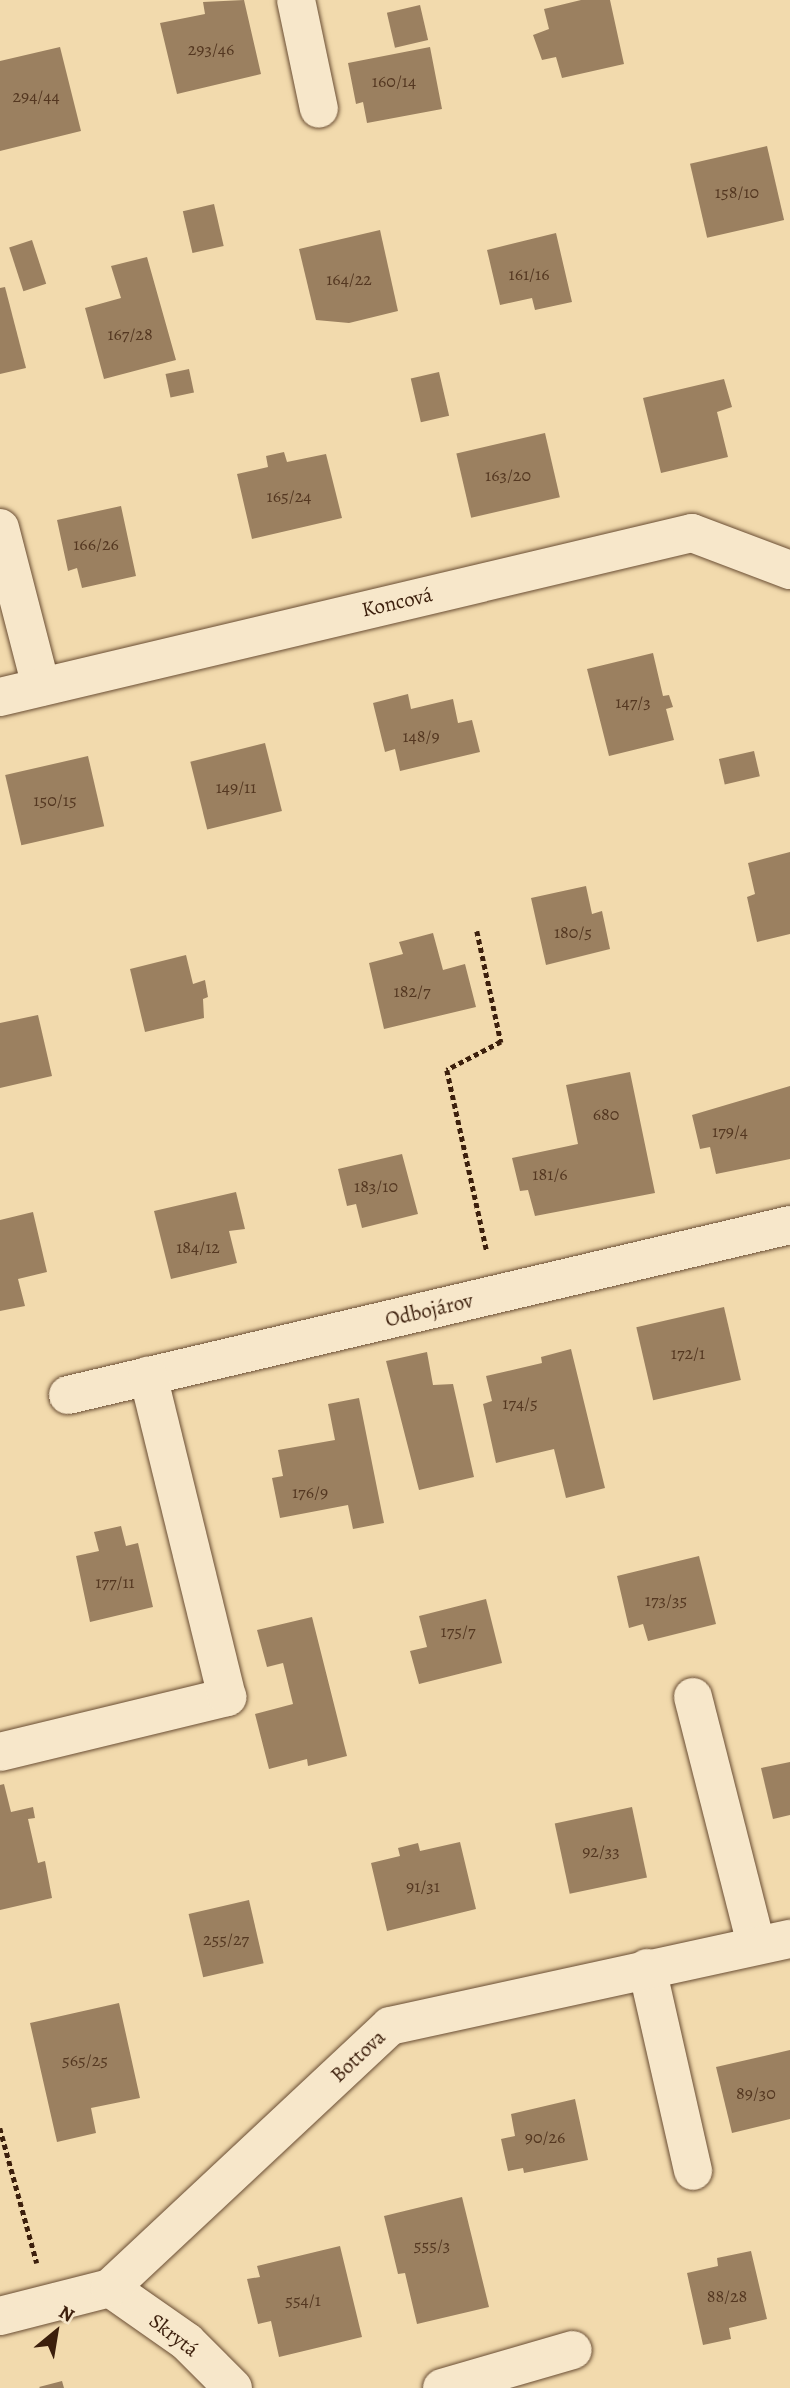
<!DOCTYPE html>
<meta charset="utf-8">
<style>
body{margin:0}
#map{position:relative;width:790px;height:2388px;overflow:hidden;background:#f2daad;font-family:Alegreya,serif}
div>[style]{position:absolute}
.building>*{inset:0;background:#9b8060;transform-origin:0 0}
.path>*{height:4.5px;margin-top:-2.25px;transform-origin:0;background:repeating-linear-gradient(90deg,#3c1f0c 0 5px,transparent 0 8.5px)}
.roads{filter:drop-shadow(0 0 2px #6a4e34) drop-shadow(0 0 2px #6a4e34)}
.minor>*{height:38px;margin:-19px;padding:0 19px;transform-origin:19px;border-radius:19px;background:#f7e7ca}
span{translate:-50% -50%;white-space:nowrap;text-align:center;line-height:1.15;-webkit-text-stroke:6px #f7e7ca;paint-order:stroke}
.number-label{font-size:18px;color:#543721}
.number-label span{-webkit-text-stroke-width:0}
.street-label{font-size:21px;color:#3c1f0c}
.north{position:absolute;left:21px;top:2297px;width:70px;height:70px;-webkit-text-stroke:5px #f7e7ca;paint-order:stroke;rotate:30deg;font-size:19px;font-weight:700;line-height:28px;text-align:center;color:#3c1f0c}
.north::after{content:'';display:block;margin:auto;width:24px;height:32px;background:#3c1f0c;clip-path:polygon(50% 0,100% 100%,50% 72%,0 100%)}
</style>
<div id="map">
<div class="building">
<div style="clip-path:polygon(244px 0,261px 74px,177px 94px,160px 23px,205px 14px,203px 2px)"></div>
<div style="clip-path:polygon(581px 0,610px 0,624px 64px,562px 78px,556px 57px,542px 60px,533px 35px,549px 29px,544px 9px)"></div>
<div style="left:420px;top:5px;width:36px;height:34px;rotate:77deg"></div>
<div style="clip-path:polygon(60px 47px,81px 131px,0 151px,0 61px)"></div>
<div style="clip-path:polygon(430px 47px,442px 109px,367px 123px,363px 102px,356px 104px,348px 63px)"></div>
<div style="left:767px;top:146px;width:76px;height:79px;rotate:77deg"></div>
<div style="left:214px;top:204px;width:43px;height:32px;rotate:77deg"></div>
<div style="clip-path:polygon(380px 230px,398px 311px,349px 323px,316px 320px,299px 249px)"></div>
<div style="clip-path:polygon(556px 233px,572px 302px,535px 310px,532px 298px,500px 305px,487px 250px)"></div>
<div style="left:32px;top:240px;width:46px;height:24px;rotate:72deg"></div>
<div style="clip-path:polygon(147px 257px,176px 360px,104px 379px,85px 308px,121px 298px,111px 266px)"></div>
<div style="clip-path:polygon(5px 287px,26px 368px,0 374px,0 288px)"></div>
<div style="left:189px;top:369px;width:24px;height:24px;rotate:78deg"></div>
<div style="left:439px;top:372px;width:45px;height:29px;rotate:77deg"></div>
<div style="clip-path:polygon(724px 379px,732px 407px,717px 412px,728px 457px,661px 473px,643px 398px)"></div>
<div style="left:545px;top:433px;width:66px;height:91px;rotate:77deg"></div>
<div style="clip-path:polygon(284px 452px,287px 462px,326px 454px,342px 518px,252px 539px,237px 474px,268px 467px,266px 456px)"></div>
<div style="clip-path:polygon(121px 506px,136px 576px,82px 588px,77px 568px,68px 571px,57px 520px)"></div>
<div style="clip-path:polygon(653px 653px,663px 696px,669px 695px,673px 707px,666px 709px,674px 740px,609px 756px,587px 669px)"></div>
<div style="clip-path:polygon(408px 694px,411px 709px,453px 699px,458px 723px,472px 720px,480px 752px,400px 771px,395px 749px,385px 752px,373px 703px)"></div>
<div style="left:265px;top:743px;width:70px;height:77px;rotate:76deg"></div>
<div style="left:754px;top:751px;width:26px;height:36px;rotate:77deg"></div>
<div style="left:88px;top:756px;width:72px;height:85px;rotate:77deg"></div>
<div style="clip-path:polygon(790px 852px,790px 934px,757px 942px,747px 897px,755px 894px,748px 863px)"></div>
<div style="clip-path:polygon(586px 886px,592px 914px,602px 911px,610px 949px,546px 965px,531px 898px)"></div>
<div style="clip-path:polygon(433px 933px,443px 970px,465px 964px,476px 1007px,384px 1029px,369px 963px,403px 954px,399px 942px)"></div>
<div style="clip-path:polygon(186px 955px,193px 984px,205px 980px,208px 997px,203px 999px,204px 1018px,145px 1032px,130px 969px)"></div>
<div style="clip-path:polygon(38px 1015px,52px 1076px,0 1088px,0 1023px)"></div>
<div style="clip-path:polygon(630px 1072px,655px 1193px,535px 1216px,528px 1190px,520px 1191px,512px 1158px,578px 1144px,566px 1085px)"></div>
<div style="clip-path:polygon(790px 1086px,790px 1159px,716px 1174px,710px 1147px,700px 1149px,692px 1115px)"></div>
<div style="clip-path:polygon(402px 1154px,418px 1214px,362px 1228px,356px 1204px,347px 1206px,338px 1169px)"></div>
<div style="clip-path:polygon(236px 1192px,245px 1229px,229px 1231px,237px 1263px,171px 1279px,154px 1211px)"></div>
<div style="clip-path:polygon(33px 1212px,47px 1272px,18px 1279px,25px 1306px,0 1311px,0 1220px)"></div>
<div style="left:724px;top:1307px;width:75px;height:90px;rotate:77deg"></div>
<div style="clip-path:polygon(571px 1349px,605px 1488px,566px 1498px,554px 1449px,496px 1463px,483px 1404px,492px 1401px,486px 1376px,542px 1363px,541px 1357px)"></div>
<div style="clip-path:polygon(427px 1352px,433px 1385px,453px 1384px,474px 1477px,419px 1490px,386px 1361px)"></div>
<div style="clip-path:polygon(359px 1398px,384px 1523px,353px 1529px,348px 1505px,280px 1518px,272px 1478px,283px 1476px,278px 1450px,335px 1440px,328px 1404px)"></div>
<div style="clip-path:polygon(121px 1526px,126px 1546px,138px 1543px,153px 1607px,90px 1622px,76px 1556px,99px 1551px,94px 1532px)"></div>
<div style="clip-path:polygon(699px 1556px,716px 1624px,648px 1641px,643px 1624px,629px 1628px,617px 1576px)"></div>
<div style="clip-path:polygon(486px 1599px,502px 1663px,419px 1684px,410px 1651px,427px 1647px,419px 1616px)"></div>
<div style="clip-path:polygon(312px 1617px,347px 1756px,308px 1766px,307px 1759px,269px 1769px,255px 1714px,293px 1704px,283px 1663px,267px 1667px,257px 1630px)"></div>
<div style="clip-path:polygon(790px 1762px,790px 1815px,773px 1819px,761px 1768px)"></div>
<div style="clip-path:polygon(4px 1784px,11px 1812px,33px 1807px,35px 1818px,28px 1819px,38px 1863px,45px 1861px,52px 1898px,0 1910px,0 1785px)"></div>
<div style="left:632px;top:1807px;width:72px;height:79px;rotate:78deg"></div>
<div style="clip-path:polygon(460px 1842px,476px 1909px,387px 1931px,371px 1863px,400px 1856px,398px 1848px,418px 1843px,420px 1851px)"></div>
<div style="left:249px;top:1900px;width:65px;height:62px;rotate:77deg"></div>
<div style="clip-path:polygon(119px 2003px,140px 2098px,91px 2108px,96px 2133px,57px 2142px,30px 2023px)"></div>
<div style="clip-path:polygon(790px 2050px,790px 2119px,732px 2133px,716px 2067px)"></div>
<div style="clip-path:polygon(575px 2099px,588px 2160px,524px 2173px,523px 2168px,508px 2171px,501px 2139px,515px 2136px,511px 2114px)"></div>
<div style="clip-path:polygon(462px 2197px,489px 2307px,417px 2324px,405px 2273px,398px 2274px,384px 2216px)"></div>
<div style="clip-path:polygon(340px 2246px,362px 2337px,279px 2357px,271px 2321px,258px 2324px,247px 2279px,260px 2277px,257px 2266px)"></div>
<div style="clip-path:polygon(751px 2251px,767px 2319px,729px 2328px,731px 2339px,703px 2345px,687px 2273px,718px 2266px,717px 2258px)"></div>
<div style="clip-path:polygon(62px 2381px,64px 2388px,40px 2388px,39px 2387px)"></div>
</div>
<div class="path">
<div style="left:477px;top:931px;width:114px;rotate:77.8deg"></div>
<div style="left:501px;top:1042px;width:61px;rotate:152.6deg"></div>
<div style="left:447px;top:1070px;width:186px;rotate:77.6deg"></div>
<div style="left:0;top:2128px;width:140px;rotate:74.7deg"></div>
</div>
<div class="roads">
<div class="minor">
<div style="left:296px;top:0;width:111px;rotate:78.1deg"></div>
<div style="left:0;top:528px;width:164px;rotate:75.5deg"></div>
<div style="left:0;top:697px;width:711px;rotate:-13.33deg"></div>
<div style="left:692px;top:533px;width:105px;rotate:20.7deg"></div>
<div style="left:68px;top:1395px;width:742px;rotate:-13.25deg"></div>
<div style="left:693px;top:1697px;width:255px;rotate:75.7deg"></div>
<div style="left:0;top:1752px;width:234px;rotate:-13.6deg"></div>
<div style="left:227px;top:1697px;width:331px;rotate:-103.8deg"></div>
<div style="left:647px;top:1968px;width:208px;rotate:77.2deg"></div>
<div style="left:110px;top:2288px;width:94px;rotate:35deg"></div>
<div style="left:187px;top:2342px;width:65px;rotate:45deg"></div>
<div style="left:0;top:2316px;width:114px;rotate:-14.3deg"></div>
<div style="left:110px;top:2288px;width:383px;rotate:-43.1deg"></div>
<div style="left:390px;top:2026px;width:409px;rotate:-12.3deg"></div>
<div style="left:442px;top:2388px;width:136px;rotate:-16.2deg"></div>
</div>
</div>
<div class="number-label">
<span style="left:211px;top:49px">293/46</span>
<span style="left:394px;top:81px">160/14</span>
<span style="left:36px;top:96px">294/44</span>
<span style="left:737px;top:192px">158/10</span>
<span style="left:529px;top:274px">161/16</span>
<span style="left:349px;top:279px">164/22</span>
<span style="left:130px;top:334px">167/28</span>
<span style="left:508px;top:475px">163/20</span>
<span style="left:289px;top:496px">165/24</span>
<span style="left:96px;top:544px">166/26</span>
<span style="left:633px;top:702px">147/3</span>
<span style="left:421px;top:736px">148/9</span>
<span style="left:236px;top:787px">149/11</span>
<span style="left:55px;top:800px">150/15</span>
<span style="left:573px;top:932px">180/5</span>
<span style="left:412px;top:991px">182/7</span>
<span style="left:606px;top:1114px">680</span>
<span style="left:730px;top:1131px">179/4</span>
<span style="left:550px;top:1174px">181/6</span>
<span style="left:376px;top:1186px">183/10</span>
<span style="left:198px;top:1247px">184/12</span>
<span style="left:688px;top:1353px">172/1</span>
<span style="left:520px;top:1403px">174/5</span>
<span style="left:310px;top:1492px">176/9</span>
<span style="left:115px;top:1582px">177/11</span>
<span style="left:666px;top:1600px">173/35</span>
<span style="left:458px;top:1631px">175/7</span>
<span style="left:601px;top:1851px">92/33</span>
<span style="left:423px;top:1886px">91/31</span>
<span style="left:226px;top:1939px">255/27</span>
<span style="left:85px;top:2060px">565/25</span>
<span style="left:756px;top:2093px">89/30</span>
<span style="left:545px;top:2137px">90/26</span>
<span style="left:432px;top:2245px">555/3</span>
<span style="left:727px;top:2296px">88/28</span>
<span style="left:303px;top:2300px">554/1</span>
</div>
<div class="street-label">
<span style="left:397px;top:602px;rotate:-13deg">Koncová</span>
<span style="left:429px;top:1310px;rotate:-13deg">Odbojárov</span>
<span style="left:358px;top:2056px;rotate:-43deg">Bottova</span>
<span style="left:174px;top:2335px;rotate:38deg">Skrytá</span>
</div>
<div class="north">N</div>
</div>
